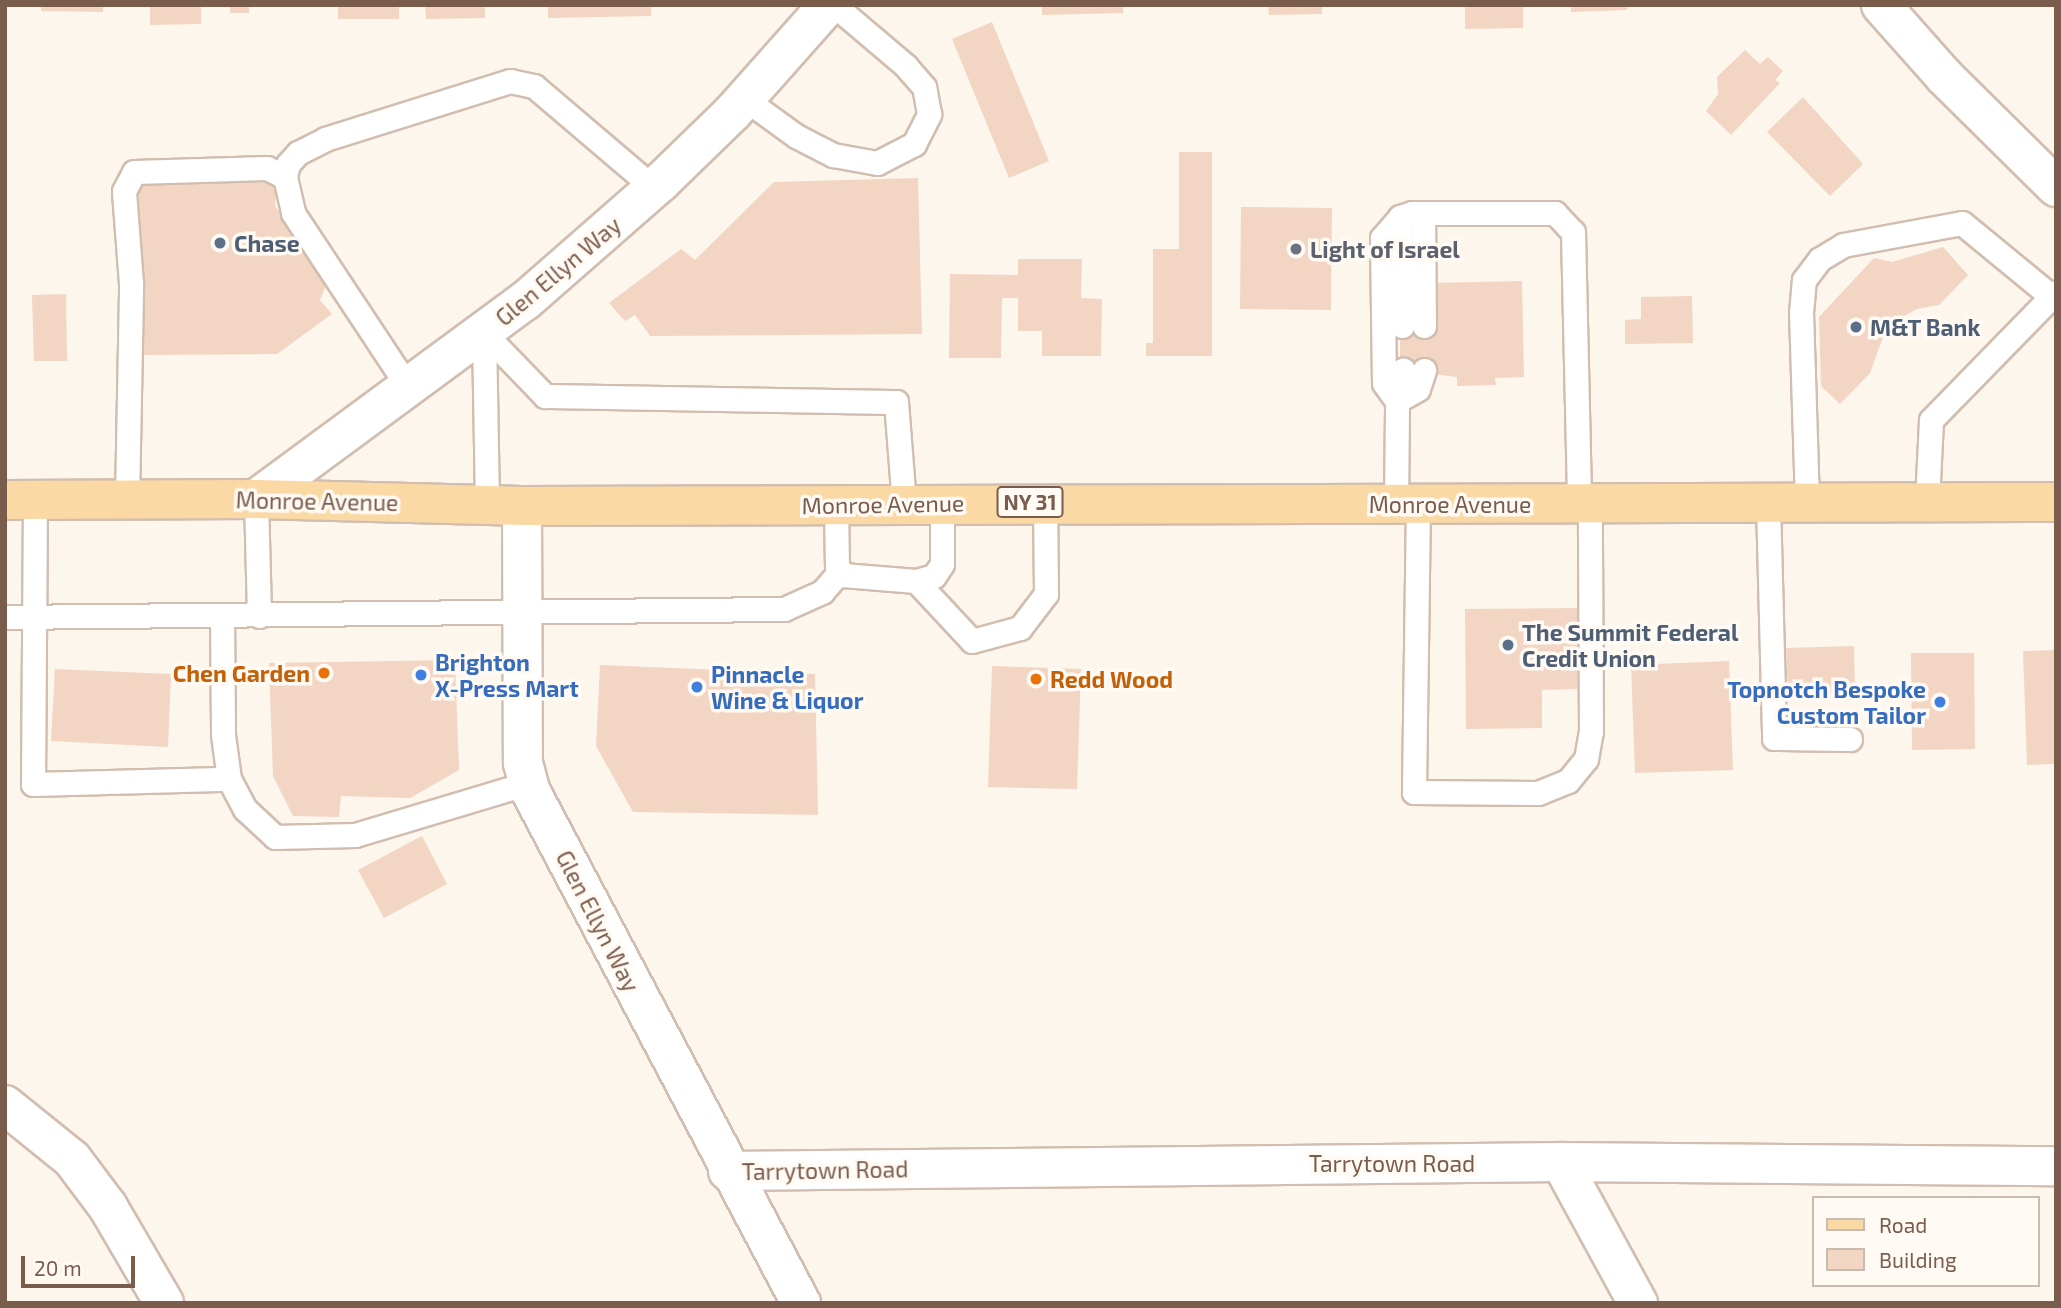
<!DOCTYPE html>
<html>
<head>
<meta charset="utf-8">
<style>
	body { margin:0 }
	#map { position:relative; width:2061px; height:1308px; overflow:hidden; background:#fdf6ec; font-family:"Exo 2",sans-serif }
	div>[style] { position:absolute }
	.building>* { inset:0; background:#f3d5c3 }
	.roads { filter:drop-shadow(2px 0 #d1beb0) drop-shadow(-2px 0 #d1beb0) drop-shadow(0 2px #d1beb0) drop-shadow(0 -2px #d1beb0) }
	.service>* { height:23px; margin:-11.5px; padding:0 11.5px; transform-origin:11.5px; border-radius:11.5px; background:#fff }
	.minor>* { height:38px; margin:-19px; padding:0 19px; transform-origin:19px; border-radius:19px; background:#fff }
	.primary>* { height:38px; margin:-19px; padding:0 19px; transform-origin:19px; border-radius:19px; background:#fbd9a5 }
	.dots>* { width:19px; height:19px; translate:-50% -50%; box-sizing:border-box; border:4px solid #fffaf3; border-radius:50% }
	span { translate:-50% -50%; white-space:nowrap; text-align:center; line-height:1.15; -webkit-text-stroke:7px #fffaf3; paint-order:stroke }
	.shield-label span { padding:2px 5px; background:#fffaf3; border:2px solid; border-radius:5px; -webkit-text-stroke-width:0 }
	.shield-label { font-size:21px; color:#7a5c4d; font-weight:700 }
	.service-label { font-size:23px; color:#4e5e75; font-weight:700 }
	.left { translate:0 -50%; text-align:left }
	.worship-label { font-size:23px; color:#5b616d; font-weight:700 }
	.street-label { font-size:23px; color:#7a5c4d }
	.shop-label { font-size:23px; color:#366cbe; font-weight:700 }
	.right { translate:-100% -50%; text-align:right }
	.food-label { font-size:23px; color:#c56008; font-weight:700 }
	.frame { position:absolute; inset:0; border:7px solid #7a5c4d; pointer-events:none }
	.legend { position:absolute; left:1812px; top:1196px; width:228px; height:91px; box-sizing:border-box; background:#fffaf3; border:2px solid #cabbb1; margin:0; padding:9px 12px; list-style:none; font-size:21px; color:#7a5c4d }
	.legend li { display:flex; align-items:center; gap:14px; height:35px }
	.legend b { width:35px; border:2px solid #cabbb1 }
	.scale { position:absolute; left:21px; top:1256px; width:114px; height:32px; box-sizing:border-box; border:4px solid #7a5c4d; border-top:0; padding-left:9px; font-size:21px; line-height:24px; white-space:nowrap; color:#7a5c4d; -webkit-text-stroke:5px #fffaf3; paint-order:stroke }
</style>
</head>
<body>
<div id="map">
	<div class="building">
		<i style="clip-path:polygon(41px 5px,103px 5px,103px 12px,41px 11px)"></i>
		<i style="clip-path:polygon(150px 5px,201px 5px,201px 24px,150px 25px)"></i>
		<i style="clip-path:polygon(230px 5px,249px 5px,249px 13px,230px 13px)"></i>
		<i style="clip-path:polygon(338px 5px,399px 5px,399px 19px,338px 19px)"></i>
		<i style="clip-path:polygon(425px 5px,485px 5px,485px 18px,426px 19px)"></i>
		<i style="clip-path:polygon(548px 5px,651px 5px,651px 16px,548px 18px)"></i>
		<i style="clip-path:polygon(1042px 5px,1123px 5px,1123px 13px,1042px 15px)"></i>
		<i style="clip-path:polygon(1268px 5px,1322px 5px,1322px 14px,1269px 15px)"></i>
		<i style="clip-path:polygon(1465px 5px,1523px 5px,1523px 28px,1465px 29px)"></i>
		<i style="clip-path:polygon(1571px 5px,1627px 5px,1627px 10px,1571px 12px)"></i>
		<i style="clip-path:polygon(992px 22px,1049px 161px,1009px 178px,952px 39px)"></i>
		<i style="clip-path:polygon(1745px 50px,1760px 64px,1768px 57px,1783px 71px,1775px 80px,1780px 83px,1731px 135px,1706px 111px,1718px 94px,1717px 77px)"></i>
		<i style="clip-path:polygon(1803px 97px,1863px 164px,1830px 196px,1767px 132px)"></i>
		<i style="clip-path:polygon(1179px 152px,1212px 152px,1212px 356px,1146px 356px,1146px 343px,1153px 343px,1153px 249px,1179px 249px)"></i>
		<i style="clip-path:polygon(918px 178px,922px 334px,650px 336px,635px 315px,625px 321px,609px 303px,681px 249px,695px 260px,774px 182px)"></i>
		<i style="clip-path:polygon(139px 183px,277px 183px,275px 206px,328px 280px,320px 300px,332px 314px,277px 354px,139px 355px)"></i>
		<i style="clip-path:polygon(1241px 207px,1332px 208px,1331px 310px,1240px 309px)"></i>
		<i style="clip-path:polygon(1943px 247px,1968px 275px,1939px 305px,1917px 309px,1902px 317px,1883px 337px,1870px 373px,1840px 404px,1821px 386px,1819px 317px,1874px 258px,1892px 262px)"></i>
		<i style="clip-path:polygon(1018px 259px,1082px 259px,1081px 298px,1102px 299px,1101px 356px,1042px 356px,1042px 331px,1018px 331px,1018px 298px,1002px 298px,1001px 358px,949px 358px,950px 274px,1018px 275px)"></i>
		<i style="clip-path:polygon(1522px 281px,1524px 377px,1495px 378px,1496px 385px,1457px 386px,1457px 377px,1400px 370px,1400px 326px,1431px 283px)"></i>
		<i style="clip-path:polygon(66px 294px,67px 361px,34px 361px,32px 295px)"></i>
		<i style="clip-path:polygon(1692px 296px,1693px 343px,1625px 344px,1625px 320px,1641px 319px,1641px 297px)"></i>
		<i style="clip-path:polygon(1577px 608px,1577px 689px,1542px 690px,1542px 728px,1466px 729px,1465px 609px)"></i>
		<i style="clip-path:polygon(1854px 646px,1855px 693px,1788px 695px,1786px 648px)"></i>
		<i style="clip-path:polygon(2056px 650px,2056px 764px,2027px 765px,2023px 651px)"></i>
		<i style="clip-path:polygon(1911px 653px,1974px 653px,1975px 749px,1912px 750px)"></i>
		<i style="clip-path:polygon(455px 660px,459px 770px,410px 798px,341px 796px,339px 817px,293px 816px,273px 776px,269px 663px)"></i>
		<i style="clip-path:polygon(1729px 661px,1733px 770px,1635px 773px,1631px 665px)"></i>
		<i style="clip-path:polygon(600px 665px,815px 674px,818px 815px,633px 812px,596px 746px)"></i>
		<i style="clip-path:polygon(992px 666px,1081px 669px,1077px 789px,988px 787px)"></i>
		<i style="clip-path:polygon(55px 669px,171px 674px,168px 747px,51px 741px)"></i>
		<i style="clip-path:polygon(422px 836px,447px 884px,384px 918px,358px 870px)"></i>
	</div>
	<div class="roads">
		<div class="service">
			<i style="left:745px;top:99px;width:63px;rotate:36deg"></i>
			<i style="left:796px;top:136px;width:42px;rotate:27.2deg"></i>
			<i style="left:833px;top:155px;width:45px;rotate:10.3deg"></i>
			<i style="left:877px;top:163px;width:42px;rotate:-27.2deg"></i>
			<i style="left:914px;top:144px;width:34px;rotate:-63deg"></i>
			<i style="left:929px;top:114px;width:27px;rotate:-100deg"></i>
			<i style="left:924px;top:87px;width:28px;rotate:-131deg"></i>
			<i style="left:906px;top:66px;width:94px;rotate:-139.7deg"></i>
			<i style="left:285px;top:177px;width:13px;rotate:-77deg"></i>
			<i style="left:288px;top:164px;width:15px;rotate:-48deg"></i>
			<i style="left:298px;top:153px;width:30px;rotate:-27deg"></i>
			<i style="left:325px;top:139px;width:194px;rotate:-17.4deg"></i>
			<i style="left:510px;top:81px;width:25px;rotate:12deg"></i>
			<i style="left:534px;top:86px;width:157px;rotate:40.4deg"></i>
			<i style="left:1423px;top:213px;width:113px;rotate:89.5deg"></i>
			<i style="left:1400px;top:217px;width:109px;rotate:88.9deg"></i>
			<i style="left:484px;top:333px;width:88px;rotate:45.9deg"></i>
			<i style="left:545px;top:396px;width:351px;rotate:1deg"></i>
			<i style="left:896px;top:402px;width:101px;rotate:85.5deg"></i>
			<i style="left:484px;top:333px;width:172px;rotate:89deg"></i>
			<i style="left:1397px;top:401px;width:24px;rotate:-30deg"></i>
			<i style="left:1418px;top:389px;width:20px;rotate:-72deg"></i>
			<i style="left:1397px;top:401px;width:32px;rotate:-79deg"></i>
			<i style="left:256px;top:499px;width:117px;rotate:88.5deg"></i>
			<i style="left:35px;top:500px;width:284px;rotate:90.4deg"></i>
			<i style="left:33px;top:784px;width:196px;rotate:-1.5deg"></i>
			<i style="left:127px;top:500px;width:217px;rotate:-88.9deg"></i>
			<i style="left:131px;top:283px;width:92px;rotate:-94.4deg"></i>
			<i style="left:124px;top:191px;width:21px;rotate:-62deg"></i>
			<i style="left:134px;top:172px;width:133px;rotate:-1.7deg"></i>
			<i style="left:267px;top:168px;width:20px;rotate:27deg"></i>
			<i style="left:285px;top:177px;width:37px;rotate:77deg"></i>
			<i style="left:293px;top:213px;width:212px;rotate:56.5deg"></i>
			<i style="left:1927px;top:502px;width:82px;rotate:-87.2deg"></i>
			<i style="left:1931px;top:420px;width:179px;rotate:-45.7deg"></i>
			<i style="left:1768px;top:503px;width:235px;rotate:88.5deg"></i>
			<i style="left:1774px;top:738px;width:76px;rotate:0.8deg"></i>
			<i style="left:1807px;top:503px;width:190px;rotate:-91.8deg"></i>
			<i style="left:1801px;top:313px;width:33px;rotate:-85deg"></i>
			<i style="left:1804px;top:280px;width:26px;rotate:-53deg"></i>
			<i style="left:1820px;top:259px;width:27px;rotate:-31deg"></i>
			<i style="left:1843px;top:245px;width:121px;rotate:-10.5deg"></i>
			<i style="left:1962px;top:223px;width:115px;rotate:39.4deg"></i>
			<i style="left:1396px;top:504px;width:103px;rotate:-89.4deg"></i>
			<i style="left:1397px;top:401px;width:22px;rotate:-126deg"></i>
			<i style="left:1384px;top:383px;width:145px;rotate:-90.8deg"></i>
			<i style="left:1382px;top:238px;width:28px;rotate:-49deg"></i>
			<i style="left:1400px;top:217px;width:13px;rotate:-18deg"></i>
			<i style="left:1412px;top:213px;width:143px"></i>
			<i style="left:1555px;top:213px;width:26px;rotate:47deg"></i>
			<i style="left:1573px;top:232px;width:271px;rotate:88.7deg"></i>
			<i style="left:1418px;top:504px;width:288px;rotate:90.8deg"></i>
			<i style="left:1414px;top:792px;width:124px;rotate:0.5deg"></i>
			<i style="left:1538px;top:793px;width:32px;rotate:-22deg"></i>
			<i style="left:1568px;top:781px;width:28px;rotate:-51deg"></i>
			<i style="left:1586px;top:759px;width:28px;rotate:-80deg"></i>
			<i style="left:1591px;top:731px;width:228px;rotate:-90.3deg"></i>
			<i style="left:836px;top:505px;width:61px;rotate:89.1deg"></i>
			<i style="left:837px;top:566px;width:11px;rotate:56deg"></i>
			<i style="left:843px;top:575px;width:73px;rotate:4.7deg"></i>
			<i style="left:916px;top:581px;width:19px;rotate:-16deg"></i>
			<i style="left:934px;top:576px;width:14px;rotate:-56deg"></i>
			<i style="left:942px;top:564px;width:62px;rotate:-90deg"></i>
			<i style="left:916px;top:581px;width:82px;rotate:47deg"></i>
			<i style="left:972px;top:641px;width:50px;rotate:-15.2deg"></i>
			<i style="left:1020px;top:628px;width:43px;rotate:-52.6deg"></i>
			<i style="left:1046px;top:594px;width:92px;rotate:-90.6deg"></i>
			<i style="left:222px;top:616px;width:119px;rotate:89.5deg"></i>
			<i style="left:223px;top:735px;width:44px;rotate:82.2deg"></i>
			<i style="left:229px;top:779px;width:34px;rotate:62deg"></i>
			<i style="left:245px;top:809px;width:41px;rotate:43deg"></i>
			<i style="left:275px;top:837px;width:80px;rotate:-1.4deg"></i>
			<i style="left:355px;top:835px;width:181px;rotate:-16.7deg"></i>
			<i style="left:5px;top:617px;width:779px;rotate:-0.59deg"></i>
			<i style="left:784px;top:609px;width:42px;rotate:-24.1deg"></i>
			<i style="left:822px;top:592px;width:28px;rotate:-49deg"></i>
		</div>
		<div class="minor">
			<i style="left:1881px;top:5px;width:95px;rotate:48.4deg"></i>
			<i style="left:1944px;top:76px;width:158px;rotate:44.7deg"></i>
			<i style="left:256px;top:499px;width:334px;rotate:-36.4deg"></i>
			<i style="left:525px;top:301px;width:181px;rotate:-41.2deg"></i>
			<i style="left:661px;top:182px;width:100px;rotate:-44.2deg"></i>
			<i style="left:733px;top:112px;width:143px;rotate:-48.4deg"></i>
			<i style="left:522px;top:506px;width:257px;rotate:89.8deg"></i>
			<i style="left:523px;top:763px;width:30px;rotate:75deg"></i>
			<i style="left:531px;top:792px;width:578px;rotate:62.15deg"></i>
			<i style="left:5px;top:1105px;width:86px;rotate:38.9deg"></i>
			<i style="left:72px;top:1159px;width:60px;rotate:53.1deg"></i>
			<i style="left:108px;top:1207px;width:111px;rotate:59.7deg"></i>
			<i style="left:1561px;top:1162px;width:161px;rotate:61.4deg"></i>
			<i style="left:728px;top:1171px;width:833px;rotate:-0.62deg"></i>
			<i style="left:1561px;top:1162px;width:495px;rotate:0.5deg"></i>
		</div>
		<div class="primary">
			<i style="left:5px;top:500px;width:251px;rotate:-0.2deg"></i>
			<i style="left:256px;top:499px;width:266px;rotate:1.5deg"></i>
			<i style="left:522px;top:506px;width:1534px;rotate:-0.15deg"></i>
		</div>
	</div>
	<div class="dots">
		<i style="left:220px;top:243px;background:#5c6f8a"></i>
		<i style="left:1296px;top:249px;background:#6b7280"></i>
		<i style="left:1856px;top:327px;background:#5c6f8a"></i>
		<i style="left:1508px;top:645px;background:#5c6f8a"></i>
		<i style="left:324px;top:673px;background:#e8710a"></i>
		<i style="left:421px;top:675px;background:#3f7fe0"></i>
		<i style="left:1036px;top:679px;background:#e8710a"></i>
		<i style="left:697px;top:687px;background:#3f7fe0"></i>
		<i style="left:1940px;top:702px;background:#3f7fe0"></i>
	</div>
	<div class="shield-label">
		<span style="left:1030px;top:502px">NY 31</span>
	</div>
	<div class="service-label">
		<span class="left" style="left:234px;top:243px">Chase</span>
		<span class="left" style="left:1870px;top:327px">M&amp;T Bank</span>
		<span class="left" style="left:1522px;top:645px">The Summit Federal<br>Credit Union</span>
	</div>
	<div class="worship-label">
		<span class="left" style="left:1310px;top:249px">Light of Israel</span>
	</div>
	<div class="street-label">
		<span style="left:558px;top:271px;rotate:-40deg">Glen Ellyn Way</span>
		<span style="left:317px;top:501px;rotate:1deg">Monroe Avenue</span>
		<span style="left:883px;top:504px;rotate:-1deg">Monroe Avenue</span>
		<span style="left:1450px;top:504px">Monroe Avenue</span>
		<span style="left:598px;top:921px;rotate:63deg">Glen Ellyn Way</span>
		<span style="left:1392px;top:1163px">Tarrytown Road</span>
		<span style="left:825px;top:1170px;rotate:-1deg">Tarrytown Road</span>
	</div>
	<div class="shop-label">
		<span class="left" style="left:435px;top:675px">Brighton<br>X-Press Mart</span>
		<span class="left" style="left:711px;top:687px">Pinnacle<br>Wine &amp; Liquor</span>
		<span class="right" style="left:1926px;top:702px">Topnotch Bespoke<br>Custom Tailor</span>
	</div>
	<div class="food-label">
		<span class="right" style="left:310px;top:673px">Chen Garden</span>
		<span class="left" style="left:1050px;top:679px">Redd Wood</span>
	</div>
	<div class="frame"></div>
	<ul class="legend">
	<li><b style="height:9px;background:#fbd9a5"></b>Road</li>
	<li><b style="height:19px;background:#f3d5c3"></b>Building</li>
	</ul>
	<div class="scale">20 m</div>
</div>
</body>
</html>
